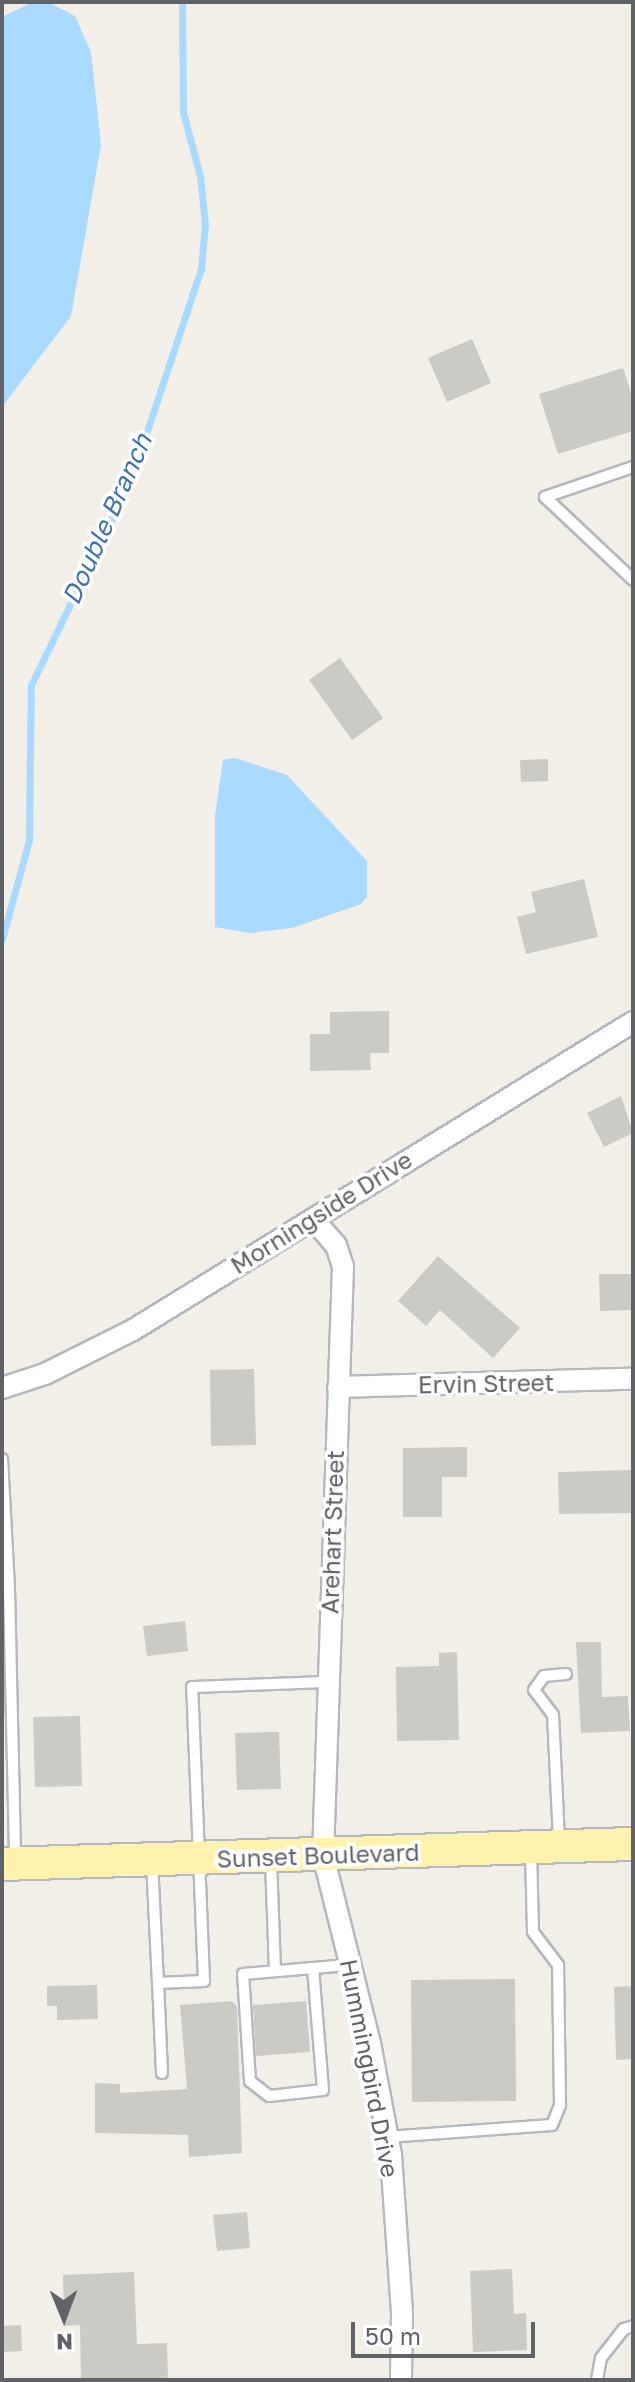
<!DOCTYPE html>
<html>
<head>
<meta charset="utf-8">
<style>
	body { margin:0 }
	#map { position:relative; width:635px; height:2382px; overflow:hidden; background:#f1efe8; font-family:"Golos Text",sans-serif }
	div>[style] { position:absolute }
	.water>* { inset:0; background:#aadaff }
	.stream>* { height:7px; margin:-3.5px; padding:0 3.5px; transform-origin:3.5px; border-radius:3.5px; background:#aadaff }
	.building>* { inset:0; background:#cccac5 }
	.roads { filter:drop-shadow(2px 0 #b5b8bc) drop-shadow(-2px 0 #b5b8bc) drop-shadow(0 2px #b5b8bc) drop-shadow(0 -2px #b5b8bc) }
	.service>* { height:10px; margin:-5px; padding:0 5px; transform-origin:5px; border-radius:5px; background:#fff }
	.minor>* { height:20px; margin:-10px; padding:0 10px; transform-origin:10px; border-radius:10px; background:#fff }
	.primary>* { height:32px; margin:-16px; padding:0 16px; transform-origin:16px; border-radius:16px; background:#fff2af }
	span { translate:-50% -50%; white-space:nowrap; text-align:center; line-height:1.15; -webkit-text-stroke:7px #fff; paint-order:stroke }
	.street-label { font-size:24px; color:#5f6368 }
	.water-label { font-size:26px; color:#4174aa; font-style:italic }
	.frame { position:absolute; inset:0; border:4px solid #5f6368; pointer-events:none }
	.north { position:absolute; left:24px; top:2278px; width:80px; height:80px; -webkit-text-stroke:6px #fff; paint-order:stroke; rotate:179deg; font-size:22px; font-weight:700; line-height:32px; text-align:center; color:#5f6368 }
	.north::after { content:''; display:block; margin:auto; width:28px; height:36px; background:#5f6368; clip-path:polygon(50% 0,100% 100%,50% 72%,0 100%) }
	.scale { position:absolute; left:351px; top:2322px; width:184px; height:36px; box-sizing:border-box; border:4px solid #5f6368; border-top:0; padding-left:10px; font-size:24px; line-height:28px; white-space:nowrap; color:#5f6368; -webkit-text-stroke:6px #fff; paint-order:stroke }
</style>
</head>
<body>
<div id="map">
	<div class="water">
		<i style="clip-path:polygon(33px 2px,48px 2px,75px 16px,91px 52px,101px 145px,71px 316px,2px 407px,2px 17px)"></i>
		<i style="clip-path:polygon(235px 758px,287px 775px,367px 861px,367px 897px,361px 904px,292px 928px,249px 933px,215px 927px,215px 816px,223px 760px)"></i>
	</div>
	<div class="stream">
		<i style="left:2px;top:939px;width:103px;rotate:-74.7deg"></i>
		<i style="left:29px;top:840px;width:155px;rotate:-89.3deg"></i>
		<i style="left:31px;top:685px;width:229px;rotate:-64.1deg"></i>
		<i style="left:131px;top:479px;width:221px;rotate:-71.6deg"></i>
		<i style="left:201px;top:269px;width:45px;rotate:-84.9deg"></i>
		<i style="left:205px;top:224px;width:48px;rotate:-95.9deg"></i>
		<i style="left:200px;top:176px;width:66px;rotate:-104.9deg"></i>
		<i style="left:183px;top:112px;width:110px;rotate:-90.5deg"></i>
	</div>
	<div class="building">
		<i style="clip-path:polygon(472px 339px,491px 383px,447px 402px,428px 358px)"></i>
		<i style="clip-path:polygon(623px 368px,633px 399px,633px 431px,558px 454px,539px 394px)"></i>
		<i style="clip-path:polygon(340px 658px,383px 718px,352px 740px,309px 680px)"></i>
		<i style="clip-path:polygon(548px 759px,548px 781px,521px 782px,520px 760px)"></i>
		<i style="clip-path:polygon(584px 879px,598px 937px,526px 954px,517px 917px,536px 912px,531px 892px)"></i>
		<i style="clip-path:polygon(389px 1011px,389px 1053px,370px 1053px,371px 1070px,310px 1071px,310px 1034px,330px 1034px,330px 1012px)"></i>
		<i style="clip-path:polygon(621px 1096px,633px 1133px,604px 1147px,587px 1113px)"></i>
		<i style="clip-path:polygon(438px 1256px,520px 1328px,493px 1358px,440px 1310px,426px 1326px,398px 1301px)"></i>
		<i style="clip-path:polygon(599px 1274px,633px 1274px,633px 1310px,600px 1311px)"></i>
		<i style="clip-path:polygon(254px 1369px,256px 1445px,211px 1446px,210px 1370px)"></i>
		<i style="clip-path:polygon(467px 1447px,467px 1477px,442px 1477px,442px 1517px,403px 1517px,403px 1448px)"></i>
		<i style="clip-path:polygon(633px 1470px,633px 1513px,559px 1514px,558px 1472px)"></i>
		<i style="clip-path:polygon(185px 1621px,188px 1651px,147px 1656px,143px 1626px)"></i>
		<i style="clip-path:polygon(576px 1642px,601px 1642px,602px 1697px,628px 1696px,630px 1731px,581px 1733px)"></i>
		<i style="clip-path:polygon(457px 1652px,459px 1740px,397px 1741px,396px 1667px,439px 1666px,439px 1653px)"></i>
		<i style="clip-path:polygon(80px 1716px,82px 1786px,35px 1787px,33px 1717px)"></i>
		<i style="clip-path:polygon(279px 1732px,281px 1789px,237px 1790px,235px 1733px)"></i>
		<i style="clip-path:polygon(515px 1979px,516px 2101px,412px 2102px,411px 1980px)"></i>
		<i style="clip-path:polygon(97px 1985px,98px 2019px,57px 2020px,57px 2006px,47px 2006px,47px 1986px)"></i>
		<i style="clip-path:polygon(633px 1986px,633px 2059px,616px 2060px,614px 1987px)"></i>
		<i style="clip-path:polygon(231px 2001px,237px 2006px,242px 2153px,189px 2157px,188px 2135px,95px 2133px,95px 2083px,120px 2084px,120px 2093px,187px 2089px,180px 2005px)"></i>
		<i style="clip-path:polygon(306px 2001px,310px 2052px,256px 2056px,253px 2005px)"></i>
		<i style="clip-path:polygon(247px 2212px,250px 2248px,217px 2251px,213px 2215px)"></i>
		<i style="clip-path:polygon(512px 2269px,514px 2314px,526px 2313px,527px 2350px,473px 2352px,470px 2271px)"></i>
		<i style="clip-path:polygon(134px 2272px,137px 2344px,167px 2343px,168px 2380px,81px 2380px,80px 2325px,64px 2326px,63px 2275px)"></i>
		<i style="clip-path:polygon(21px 2325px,22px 2351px,2px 2352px,2px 2326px)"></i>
	</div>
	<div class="roads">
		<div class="service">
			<i style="left:633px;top:467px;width:93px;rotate:161.2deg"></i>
			<i style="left:545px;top:497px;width:121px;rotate:43.3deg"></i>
			<i style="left:2px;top:1459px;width:129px;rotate:86.9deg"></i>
			<i style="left:2px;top:1588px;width:7px"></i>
			<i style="left:9px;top:1588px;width:270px;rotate:88.7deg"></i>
			<i style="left:559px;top:1841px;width:126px;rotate:-92.7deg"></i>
			<i style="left:553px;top:1715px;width:31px;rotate:-127deg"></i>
			<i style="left:534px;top:1690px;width:17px;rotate:-54deg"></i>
			<i style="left:544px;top:1676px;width:22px;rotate:-5deg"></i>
			<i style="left:152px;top:1861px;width:122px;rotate:87.2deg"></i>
			<i style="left:271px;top:1861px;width:110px;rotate:87.9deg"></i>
			<i style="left:313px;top:1968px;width:122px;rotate:85.3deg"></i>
			<i style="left:323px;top:2090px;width:54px;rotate:173.7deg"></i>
			<i style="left:269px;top:2096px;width:24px;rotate:-142deg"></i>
			<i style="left:250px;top:2081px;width:107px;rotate:-93.7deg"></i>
			<i style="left:243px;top:1974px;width:70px;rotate:-4.9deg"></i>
			<i style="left:313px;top:1968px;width:38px;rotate:-5deg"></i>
			<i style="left:162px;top:2073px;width:90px;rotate:-92.5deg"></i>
			<i style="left:158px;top:1983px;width:46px;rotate:-2.5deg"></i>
			<i style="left:204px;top:1981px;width:294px;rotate:-92.3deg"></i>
			<i style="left:192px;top:1687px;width:135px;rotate:-2.1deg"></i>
			<i style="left:387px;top:2137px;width:165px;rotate:-4.2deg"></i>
			<i style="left:552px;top:2125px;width:22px;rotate:-68deg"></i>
			<i style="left:560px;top:2105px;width:140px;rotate:-90.8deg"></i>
			<i style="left:558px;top:1965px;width:41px;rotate:-127.1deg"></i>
			<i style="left:533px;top:1932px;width:82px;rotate:-91.4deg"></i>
			<i style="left:597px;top:2380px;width:22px;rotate:-80deg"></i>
			<i style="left:601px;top:2358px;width:37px;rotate:-52deg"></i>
			<i style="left:624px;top:2329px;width:9px;rotate:-18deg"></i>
		</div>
		<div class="minor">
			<i style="left:313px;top:1219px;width:35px;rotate:49deg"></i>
			<i style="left:336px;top:1245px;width:22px;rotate:72deg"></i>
			<i style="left:343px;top:1266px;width:589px;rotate:91.94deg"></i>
			<i style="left:323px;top:1855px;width:194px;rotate:76deg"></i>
			<i style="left:370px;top:2043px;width:114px;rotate:79.4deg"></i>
			<i style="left:391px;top:2155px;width:159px;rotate:86deg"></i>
			<i style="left:402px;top:2314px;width:66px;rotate:90.9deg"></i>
			<i style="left:338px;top:1387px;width:295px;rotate:-1.6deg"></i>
			<i style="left:2px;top:1388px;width:45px;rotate:-18deg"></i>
			<i style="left:45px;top:1374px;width:98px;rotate:-26.6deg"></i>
			<i style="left:133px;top:1330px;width:587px;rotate:-31.63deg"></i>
		</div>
		<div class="primary">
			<i style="left:2px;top:1864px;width:631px;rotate:-1.82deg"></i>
		</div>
	</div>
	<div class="street-label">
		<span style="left:321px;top:1212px;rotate:-32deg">Morningside Drive</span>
		<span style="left:486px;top:1383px;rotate:-1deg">Ervin Street</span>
		<span style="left:332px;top:1532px;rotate:-88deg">Arehart Street</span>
		<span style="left:318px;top:1855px;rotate:-2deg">Sunset Boulevard</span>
		<span style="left:370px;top:2068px;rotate:79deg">Hummingbird Drive</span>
	</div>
	<div class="water-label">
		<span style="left:107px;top:519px;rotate:-66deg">Double Branch</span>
	</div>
	<div class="frame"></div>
	<div class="north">N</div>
	<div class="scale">50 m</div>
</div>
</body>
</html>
